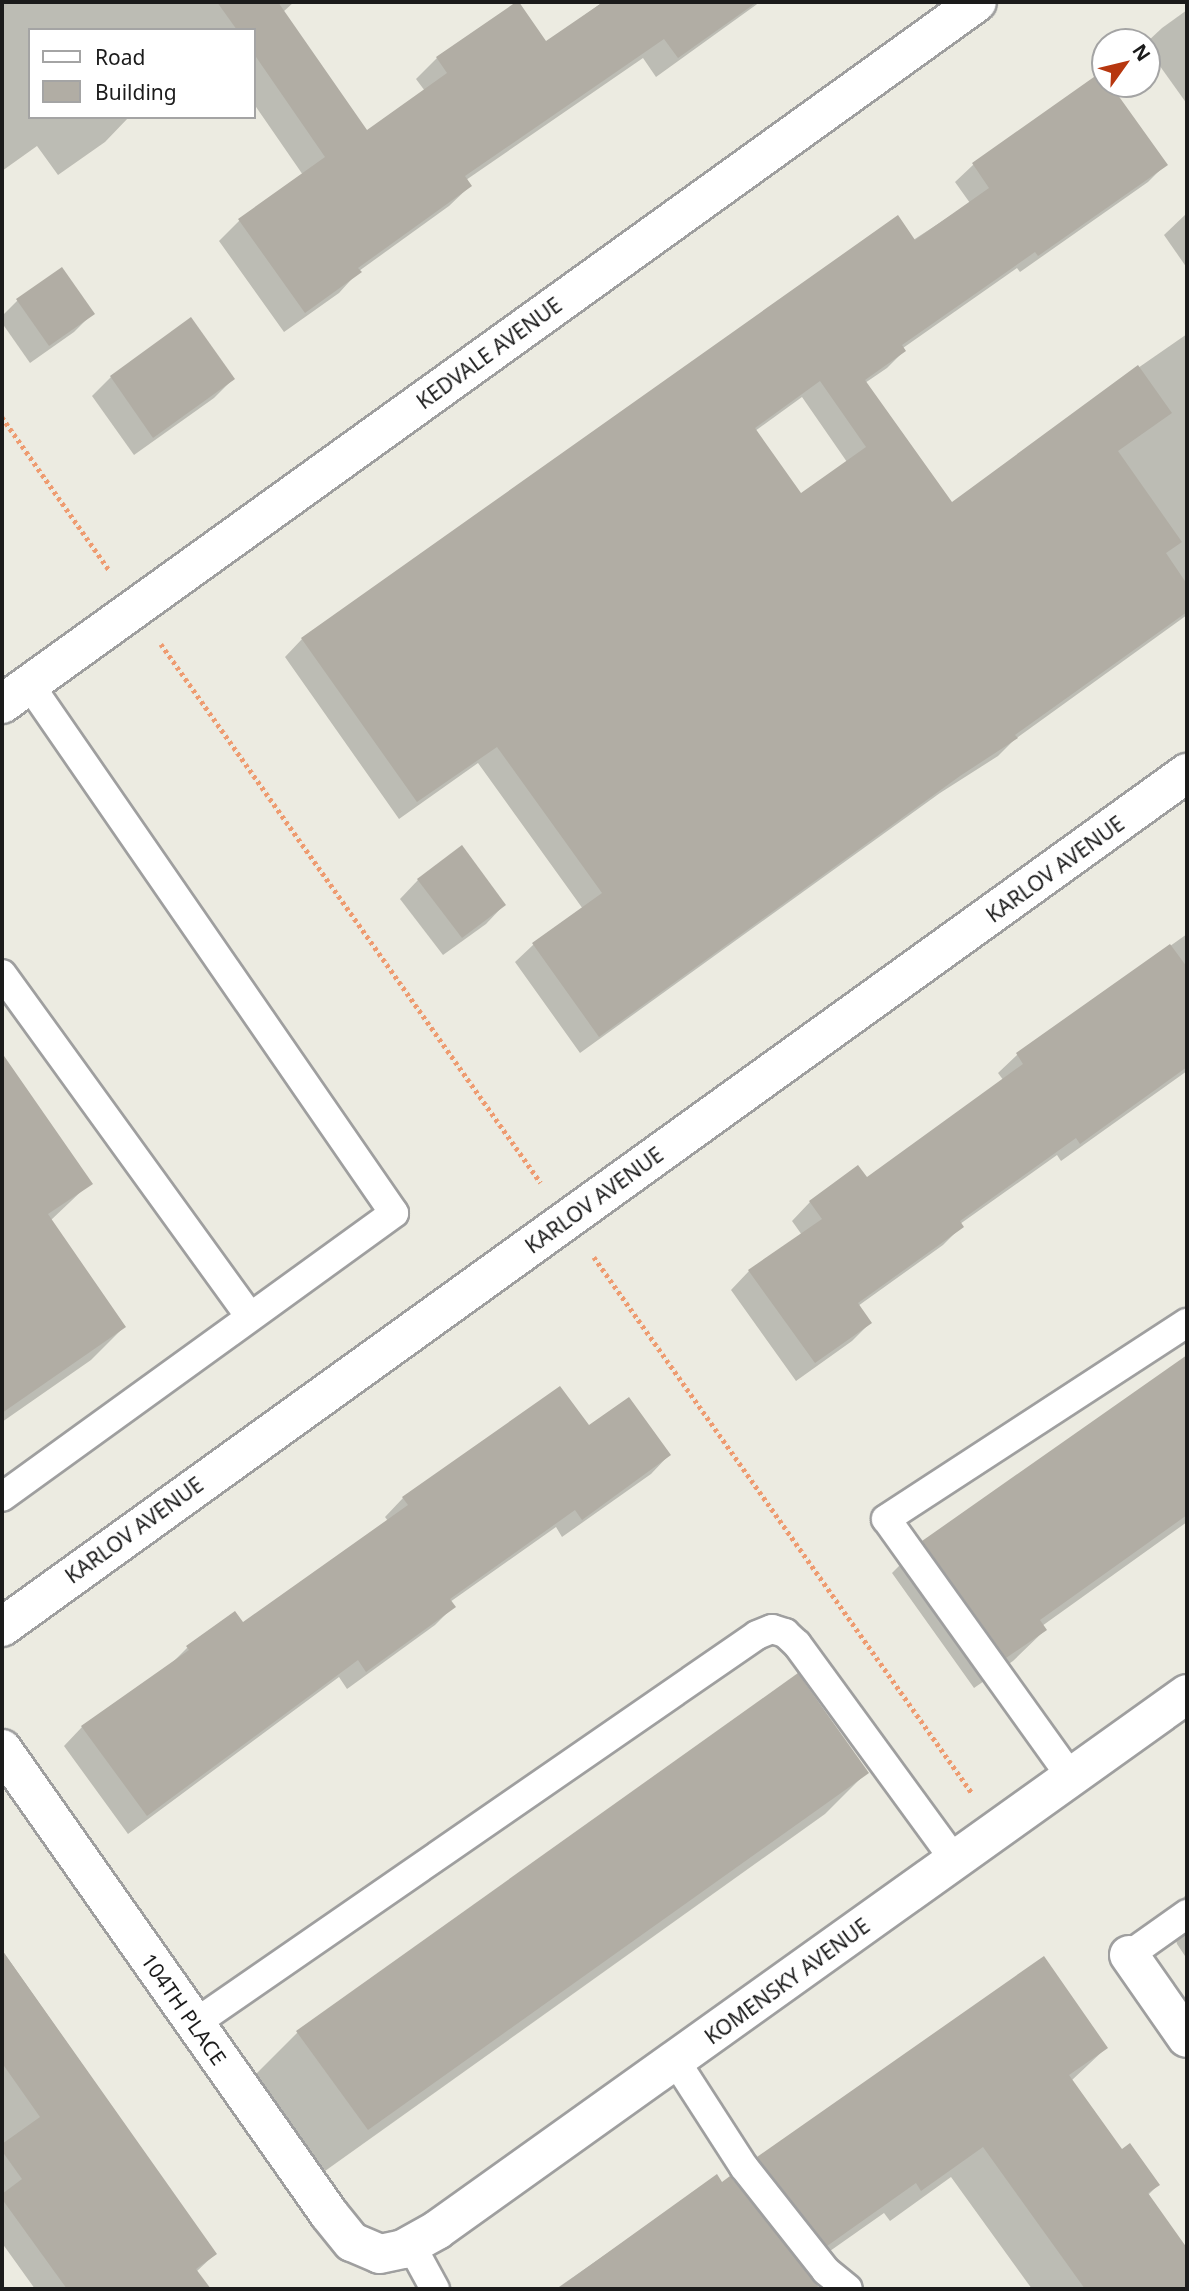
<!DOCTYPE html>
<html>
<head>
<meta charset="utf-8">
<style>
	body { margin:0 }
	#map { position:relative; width:1189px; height:2291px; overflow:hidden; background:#ecebe1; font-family:"Noto Sans",sans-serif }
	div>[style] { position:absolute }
	.shadow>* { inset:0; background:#0003 }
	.building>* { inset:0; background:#b1ada4 }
	.path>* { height:4.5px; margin-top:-2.25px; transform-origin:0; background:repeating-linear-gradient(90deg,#ee9b70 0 3.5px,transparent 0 7px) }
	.roads { filter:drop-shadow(2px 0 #9f9f9f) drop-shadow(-2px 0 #9f9f9f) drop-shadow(0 2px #9f9f9f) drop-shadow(0 -2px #9f9f9f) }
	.service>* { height:28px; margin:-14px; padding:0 14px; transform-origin:14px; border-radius:14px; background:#fff }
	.minor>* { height:38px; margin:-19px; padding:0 19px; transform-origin:19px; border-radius:19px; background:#fff }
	span { translate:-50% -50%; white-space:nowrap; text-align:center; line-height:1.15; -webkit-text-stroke:5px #fff; paint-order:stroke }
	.street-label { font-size:21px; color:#1b1b1b }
	.frame { position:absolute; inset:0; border:4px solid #1b1b1b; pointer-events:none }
	.legend { position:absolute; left:28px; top:28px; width:228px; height:91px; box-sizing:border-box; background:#fff; border:2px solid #a4a4a4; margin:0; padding:9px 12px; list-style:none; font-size:21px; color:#1b1b1b }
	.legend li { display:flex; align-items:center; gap:14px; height:35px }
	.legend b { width:35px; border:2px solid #a4a4a4 }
	.north { position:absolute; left:1091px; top:28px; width:70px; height:70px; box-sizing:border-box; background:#fff; border:2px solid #a4a4a4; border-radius:50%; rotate:56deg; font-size:19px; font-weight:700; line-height:28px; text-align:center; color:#1b1b1b }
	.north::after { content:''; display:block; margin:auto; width:24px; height:32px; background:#b7370f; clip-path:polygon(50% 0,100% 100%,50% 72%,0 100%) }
</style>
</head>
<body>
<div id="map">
	<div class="shadow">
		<i style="clip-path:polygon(2px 2px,294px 2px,283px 12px,367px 133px,425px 91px,416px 79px,437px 58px,546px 43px,603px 2px,760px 2px,656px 77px,643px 58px,466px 180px,470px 186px,449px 206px,359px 271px,339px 293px,284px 332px,219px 241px,239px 221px,303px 175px,254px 104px,254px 30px,30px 30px,30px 117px,129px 117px,105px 142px,58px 175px,37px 146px,2px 171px)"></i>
		<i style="clip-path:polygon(1187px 10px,1187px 104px,1147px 48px,1147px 42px,1162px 28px)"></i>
		<i style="clip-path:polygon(evenodd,1100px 74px,1165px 165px,1148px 182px,1020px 272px,1017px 268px,903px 348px,904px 351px,887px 368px,865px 383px,951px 504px,1099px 395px,1187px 334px,1187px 615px,1014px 740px,998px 756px,940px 793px,580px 1053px,515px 962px,533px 945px,583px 909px,478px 763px,399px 819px,285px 657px,302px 639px,970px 203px,955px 182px,973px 165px,1100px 74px,802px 397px,847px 462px,801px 495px,755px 431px,802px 397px)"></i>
		<i style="clip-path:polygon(1187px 213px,1187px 268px,1164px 235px)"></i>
		<i style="clip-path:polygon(61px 269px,93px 313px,74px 332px,30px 363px,2px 323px,2px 316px,17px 301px)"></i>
		<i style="clip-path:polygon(191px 320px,233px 379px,214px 398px,134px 455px,92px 396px,111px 377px)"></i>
		<i style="clip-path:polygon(418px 880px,504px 905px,486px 924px,443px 955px,400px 899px)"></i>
		<i style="clip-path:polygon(1187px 934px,1187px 1071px,1061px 1161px,1057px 1155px,960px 1224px,961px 1227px,943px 1245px,858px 1306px,870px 1323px,852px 1341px,796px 1381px,731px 1290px,749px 1271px,802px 1235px,792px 1221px,810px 1202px,866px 1179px,1004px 1081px,998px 1073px,1017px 1055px)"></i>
		<i style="clip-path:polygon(2px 1056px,90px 1183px,50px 1221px,124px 1327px,91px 1360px,2px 1422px)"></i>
		<i style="clip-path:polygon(1187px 1357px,1187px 1522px,1042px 1626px,1045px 1630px,1013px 1661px,974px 1688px,892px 1573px,923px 1542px)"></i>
		<i style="clip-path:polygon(588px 1428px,669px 1455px,651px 1474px,562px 1537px,556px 1527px,450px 1602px,453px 1607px,435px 1625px,347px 1689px,339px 1677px,128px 1834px,64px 1746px,82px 1727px,168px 1667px,187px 1648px,242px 1624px,388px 1521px,385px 1517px,403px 1498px)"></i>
		<i style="clip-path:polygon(866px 1773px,825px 1814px,325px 2171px,256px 2074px,298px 2032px)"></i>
		<i style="clip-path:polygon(1187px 1894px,1187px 1959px,1177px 1944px,1174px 1931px,1160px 1920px)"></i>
		<i style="clip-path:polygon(2px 1950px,215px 2254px,196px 2272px,209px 2289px,35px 2289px,2px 2243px)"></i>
		<i style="clip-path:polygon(1106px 2048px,1071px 2081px,1121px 2152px,1158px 2185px,1148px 2195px,1187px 2251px,1187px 2289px,1032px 2289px,951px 2177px,890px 2221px,884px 2213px,803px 2270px,818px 2289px,556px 2289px,717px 2177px,722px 2184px,734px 2183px,759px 2158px)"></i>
	</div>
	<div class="building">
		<i style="clip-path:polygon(217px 2px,278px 2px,367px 130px,447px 73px,436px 57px,516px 2px,519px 2px,546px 41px,603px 2px,757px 2px,678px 58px,664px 39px,465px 176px,472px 186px,358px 268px,362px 272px,305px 313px,238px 219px,325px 157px,254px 54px,254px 30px,237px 30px)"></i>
		<i style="clip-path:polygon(evenodd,1101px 72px,1105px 84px,1110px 84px,1168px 165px,1038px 256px,1035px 252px,902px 345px,906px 351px,865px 380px,952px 502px,1138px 365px,1172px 413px,1118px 451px,1182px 542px,1166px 553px,1187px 584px,1187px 612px,1015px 735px,1018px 738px,960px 776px,599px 1037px,532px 943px,602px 893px,497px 747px,417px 802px,301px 638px,898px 215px,915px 240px,989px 188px,972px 163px,1101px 72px,820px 381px,866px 447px,801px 493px,755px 428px,820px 381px)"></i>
		<i style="clip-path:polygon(62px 267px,95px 314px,49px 346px,16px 299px)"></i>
		<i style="clip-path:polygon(191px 317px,235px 379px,153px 438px,110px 376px)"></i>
		<i style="clip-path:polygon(462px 845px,506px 905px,462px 938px,417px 879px)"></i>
		<i style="clip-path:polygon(1170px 944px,1187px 967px,1187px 1067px,1080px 1144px,1076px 1138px,960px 1221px,964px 1227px,858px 1303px,872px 1323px,815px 1363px,748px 1270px,822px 1219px,809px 1201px,858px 1165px,867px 1177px,1023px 1064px,1016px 1053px)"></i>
		<i style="clip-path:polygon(2px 1053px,93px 1184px,48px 1214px,126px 1327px,2px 1413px)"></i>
		<i style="clip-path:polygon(1187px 1355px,1187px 1515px,1040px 1620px,1047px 1630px,1006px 1658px,922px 1541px)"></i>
		<i style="clip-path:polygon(560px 1386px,589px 1425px,629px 1397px,671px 1455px,582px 1520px,575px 1510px,450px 1599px,456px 1607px,366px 1672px,358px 1660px,147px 1816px,81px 1726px,189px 1650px,186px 1646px,235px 1611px,243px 1622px,408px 1505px,402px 1497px)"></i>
		<i style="clip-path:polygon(798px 1673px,869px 1773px,368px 2130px,296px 2031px)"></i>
		<i style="clip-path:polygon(2px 1950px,217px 2254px,196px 2269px,211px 2289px,67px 2289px,2px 2199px,2px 2194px,22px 2179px,2px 2151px,2px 2144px,40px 2117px,2px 2063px)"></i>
		<i style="clip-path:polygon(1044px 1956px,1108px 2048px,1069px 2075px,1122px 2149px,1130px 2143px,1160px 2185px,1148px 2193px,1187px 2248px,1187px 2289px,1085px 2289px,983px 2147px,921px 2191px,916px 2183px,827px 2246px,757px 2157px)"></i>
		<i style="clip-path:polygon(717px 2174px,722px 2182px,730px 2176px,820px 2289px,557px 2289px)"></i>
	</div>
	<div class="path">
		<i style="left:2px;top:417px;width:188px;rotate:55deg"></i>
		<i style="left:161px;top:644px;width:659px;rotate:54.82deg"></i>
		<i style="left:594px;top:1257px;width:656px;rotate:54.81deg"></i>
	</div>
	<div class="roads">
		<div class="service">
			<i style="left:2px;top:974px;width:423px;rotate:54.1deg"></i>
			<i style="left:2px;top:1497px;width:484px;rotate:-35.9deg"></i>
			<i style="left:394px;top:1213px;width:643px;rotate:-124.6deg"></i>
			<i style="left:1071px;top:1777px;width:317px;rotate:-125.6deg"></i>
			<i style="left:886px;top:1519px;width:359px;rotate:-33.1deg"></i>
			<i style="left:1129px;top:1955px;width:71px;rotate:-35.3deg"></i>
			<i style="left:194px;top:2024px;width:684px;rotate:-34.64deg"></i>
			<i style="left:757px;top:1635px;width:16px;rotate:-22deg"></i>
			<i style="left:772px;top:1629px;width:14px;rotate:17deg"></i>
			<i style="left:785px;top:1633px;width:16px;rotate:43deg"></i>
			<i style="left:797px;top:1644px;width:268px;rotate:53.9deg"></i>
			<i style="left:675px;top:2060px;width:127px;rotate:57.2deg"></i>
			<i style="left:744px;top:2167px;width:132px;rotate:51.7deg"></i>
			<i style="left:826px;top:2271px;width:28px;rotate:39deg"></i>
			<i style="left:411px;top:2245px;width:50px;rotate:61.4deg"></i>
		</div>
		<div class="minor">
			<i style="left:2px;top:704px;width:1201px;rotate:-35.75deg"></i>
			<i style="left:2px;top:1627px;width:1461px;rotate:-35.78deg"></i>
			<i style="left:2px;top:1749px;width:568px;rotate:54.88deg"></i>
			<i style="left:329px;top:2214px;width:36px;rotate:51deg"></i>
			<i style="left:352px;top:2242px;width:30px;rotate:23deg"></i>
			<i style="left:380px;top:2254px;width:24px;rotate:-12deg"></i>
			<i style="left:403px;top:2249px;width:39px;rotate:-29deg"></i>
			<i style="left:437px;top:2230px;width:922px;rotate:-35.55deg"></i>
			<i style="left:1129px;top:1955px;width:101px;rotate:55.1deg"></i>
		</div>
	</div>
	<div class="street-label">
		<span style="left:489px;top:353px;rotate:-36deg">KEDVALE AVENUE</span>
		<span style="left:1055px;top:869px;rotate:-36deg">KARLOV AVENUE</span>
		<span style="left:594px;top:1200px;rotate:-36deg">KARLOV AVENUE</span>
		<span style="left:134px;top:1530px;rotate:-36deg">KARLOV AVENUE</span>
		<span style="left:787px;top:1981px;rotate:-36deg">KOMENSKY AVENUE</span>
		<span style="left:184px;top:2009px;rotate:55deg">104TH PLACE</span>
	</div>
	<div class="frame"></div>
	<ul class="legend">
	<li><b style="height:9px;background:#fff"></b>Road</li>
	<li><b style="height:19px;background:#b1ada4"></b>Building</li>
	</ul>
	<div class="north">N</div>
</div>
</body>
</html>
